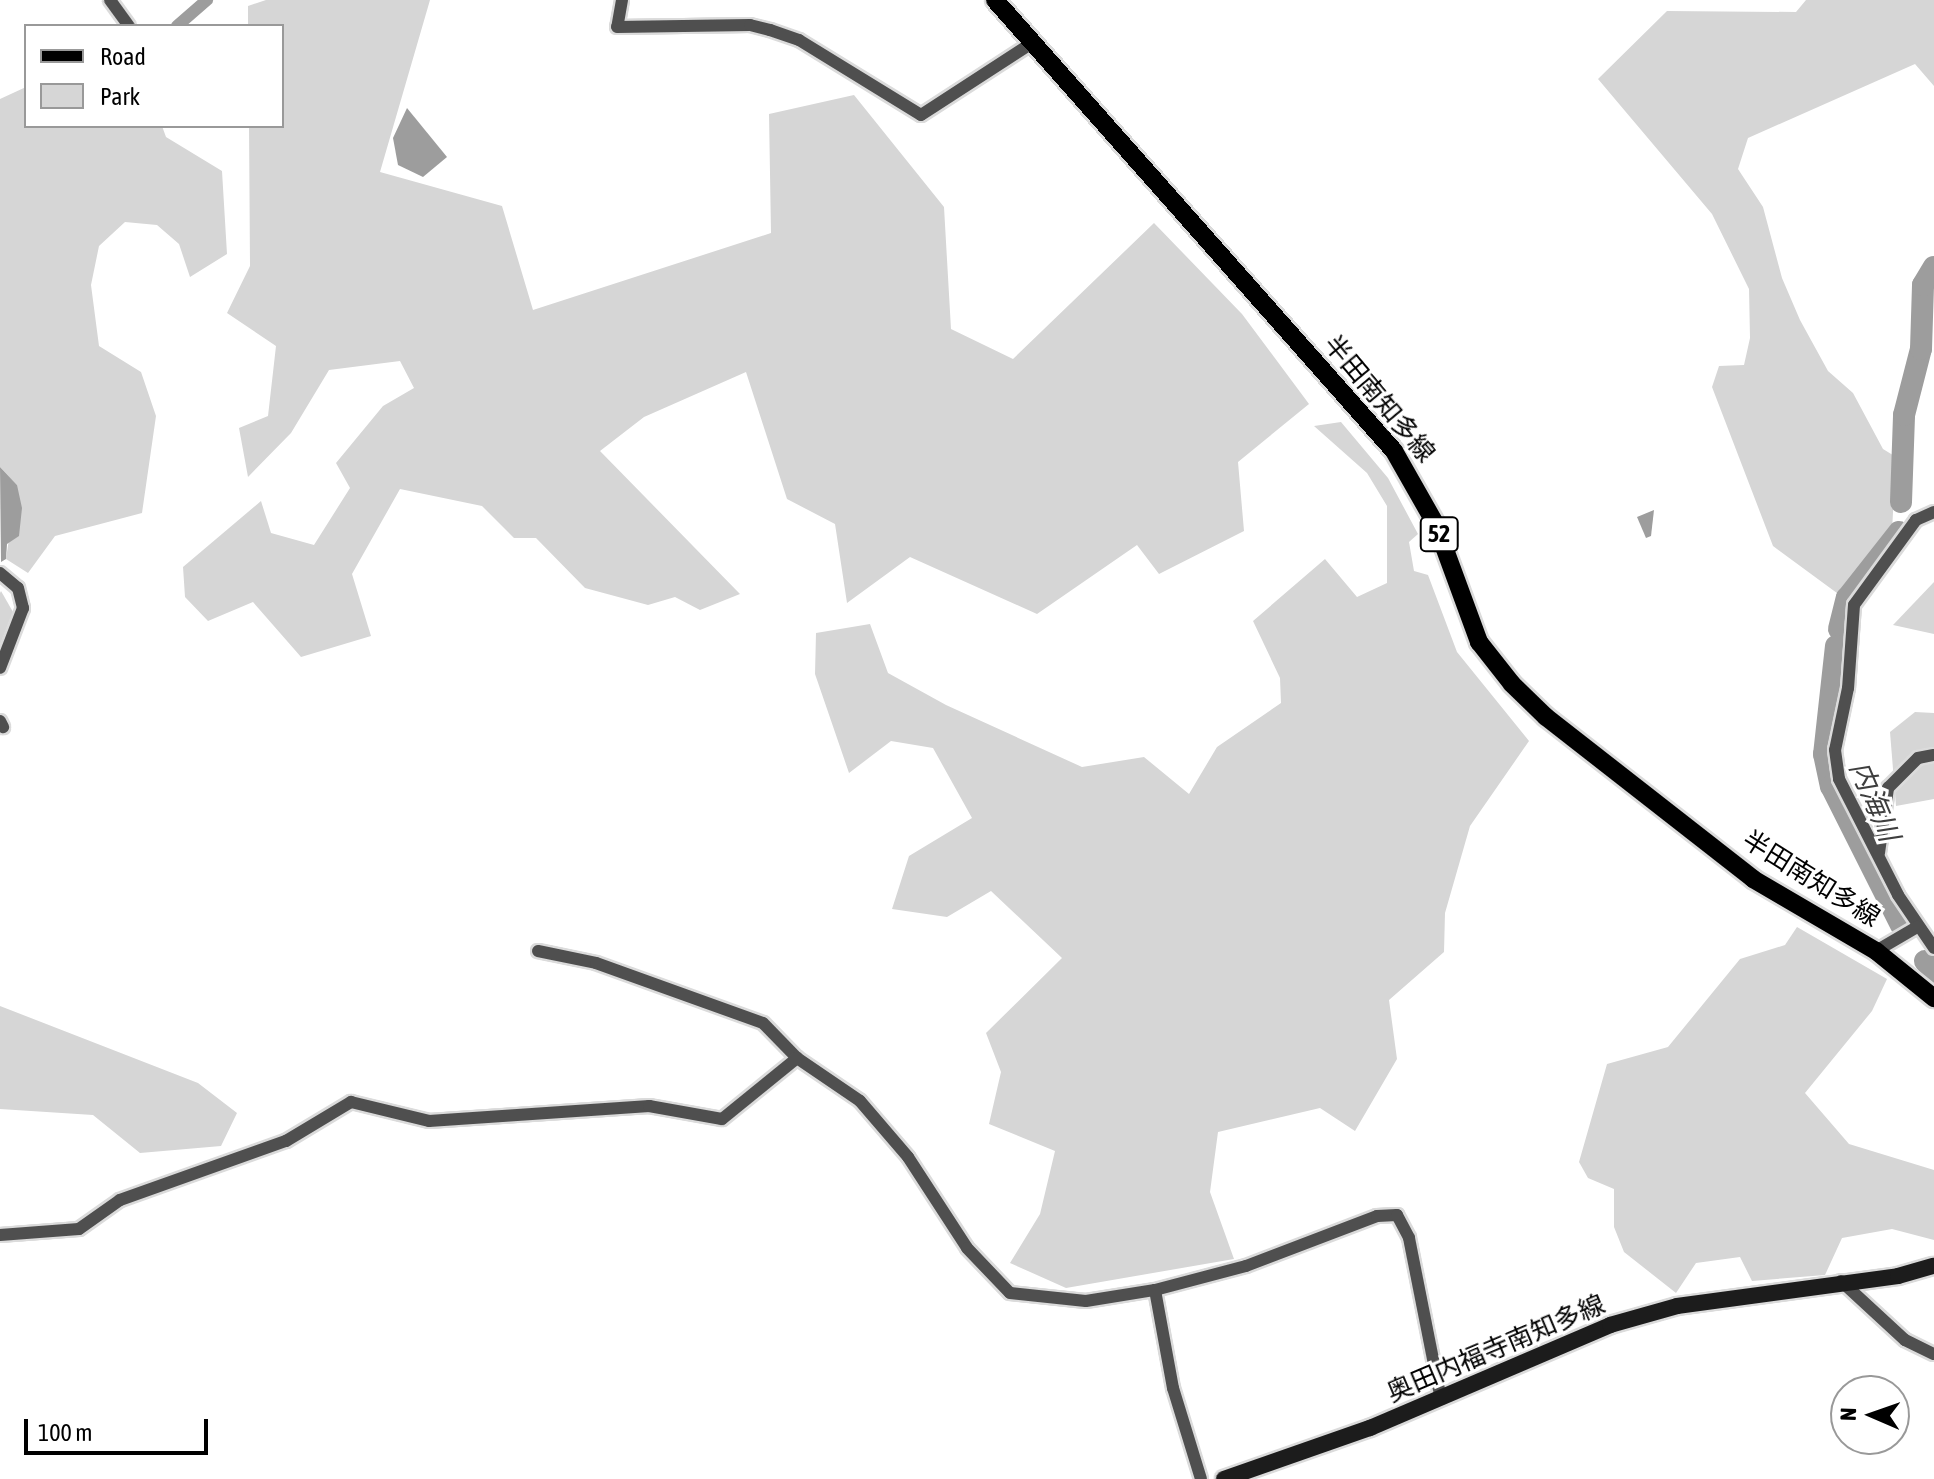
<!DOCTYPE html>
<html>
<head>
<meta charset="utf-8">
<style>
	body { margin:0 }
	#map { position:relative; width:1934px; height:1479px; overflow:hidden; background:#fff; font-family:"Asap Condensed","Noto Sans JP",sans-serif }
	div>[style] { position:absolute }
	.green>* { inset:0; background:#d6d6d6 }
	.water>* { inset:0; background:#9d9d9d }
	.canal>* { height:12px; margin:-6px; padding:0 6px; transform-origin:6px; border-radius:6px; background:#9d9d9d }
	.river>* { height:22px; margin:-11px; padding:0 11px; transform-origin:11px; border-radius:11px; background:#9d9d9d }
	.roads { filter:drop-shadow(2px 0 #dbdbdb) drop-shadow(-2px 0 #dbdbdb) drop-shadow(0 2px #dbdbdb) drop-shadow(0 -2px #dbdbdb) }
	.minor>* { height:12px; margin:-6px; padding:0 6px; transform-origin:6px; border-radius:6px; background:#4f4f4f }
	.secondary>* { height:16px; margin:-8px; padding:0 8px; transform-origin:8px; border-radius:8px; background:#1c1c1c }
	.primary>* { height:18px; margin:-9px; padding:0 9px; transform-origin:9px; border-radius:9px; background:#000 }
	span { translate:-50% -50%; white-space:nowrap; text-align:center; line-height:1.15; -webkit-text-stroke:6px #fff; paint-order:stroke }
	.shield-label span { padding:2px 6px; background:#fff; border:2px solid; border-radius:6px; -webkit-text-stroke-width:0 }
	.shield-label { font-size:24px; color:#000; font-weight:700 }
	.street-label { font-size:26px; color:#000 }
	.water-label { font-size:28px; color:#3e3e3e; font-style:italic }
	.legend { position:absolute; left:24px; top:24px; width:260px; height:104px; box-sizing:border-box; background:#fff; border:2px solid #999; margin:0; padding:10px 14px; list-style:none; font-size:24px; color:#000 }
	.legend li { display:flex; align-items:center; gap:16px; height:40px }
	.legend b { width:40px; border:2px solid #999 }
	.north { position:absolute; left:1830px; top:1375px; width:80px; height:80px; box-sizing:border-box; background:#fff; border:2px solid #999; border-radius:50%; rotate:272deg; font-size:22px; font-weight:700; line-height:32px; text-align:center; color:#000 }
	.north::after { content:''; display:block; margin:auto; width:28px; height:36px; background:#000; clip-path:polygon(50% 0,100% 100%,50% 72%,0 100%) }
	.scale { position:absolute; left:24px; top:1419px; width:184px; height:36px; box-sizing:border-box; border:4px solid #000; border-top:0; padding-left:10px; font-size:24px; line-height:28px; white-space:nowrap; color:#000; -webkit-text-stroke:6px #fff; paint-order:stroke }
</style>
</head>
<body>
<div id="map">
	<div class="green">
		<i style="clip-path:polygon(266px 0,430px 0,380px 172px,502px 206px,533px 310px,771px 233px,769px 114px,854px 95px,944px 207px,951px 329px,1013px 359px,1154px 223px,1242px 314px,1309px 404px,1238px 462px,1244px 531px,1159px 574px,1137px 545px,1037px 614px,910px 557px,847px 603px,835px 524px,787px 499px,746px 372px,644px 417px,600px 451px,740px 594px,700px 610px,675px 597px,648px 605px,585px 588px,536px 538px,514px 538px,482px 506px,400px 489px,352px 574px,371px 636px,301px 657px,253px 602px,208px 621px,185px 597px,183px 567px,261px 501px,271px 533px,314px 545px,350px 488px,336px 463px,383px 406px,414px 388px,400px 361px,329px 370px,291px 433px,248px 477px,239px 428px,268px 416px,276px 346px,227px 313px,250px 266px,249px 126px,282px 126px,282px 26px,248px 26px,248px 6px)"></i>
		<i style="clip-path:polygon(1806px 0,1934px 0,1934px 86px,1915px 64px,1748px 138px,1738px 169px,1763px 207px,1782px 278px,1800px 320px,1828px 371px,1853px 393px,1883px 449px,1896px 457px,1892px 531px,1841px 596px,1773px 546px,1712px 387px,1719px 366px,1744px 365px,1750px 338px,1749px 289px,1712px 214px,1598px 79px,1667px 11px,1796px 12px)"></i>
		<i style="clip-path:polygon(26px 87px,26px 126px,162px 126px,166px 137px,222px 171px,227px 254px,190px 277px,179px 244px,157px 225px,125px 222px,99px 246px,91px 285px,99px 346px,141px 372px,156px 416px,142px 513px,55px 536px,28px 573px,6px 559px,17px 485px,0 467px,0 99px)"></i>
		<i style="clip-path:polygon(1341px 422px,1388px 478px,1418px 534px,1409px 542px,1414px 571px,1428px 575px,1457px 652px,1529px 741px,1470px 826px,1445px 913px,1444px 952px,1389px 1000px,1397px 1059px,1355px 1131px,1320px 1108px,1218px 1132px,1210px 1192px,1234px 1259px,1066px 1288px,1010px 1263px,1040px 1214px,1055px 1151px,989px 1124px,1001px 1072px,986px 1033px,1062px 958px,991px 891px,947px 917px,892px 909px,909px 856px,972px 818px,933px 748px,891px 741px,849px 773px,815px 674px,816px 633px,870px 624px,888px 673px,946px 705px,1082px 767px,1144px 757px,1189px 794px,1217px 747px,1281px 703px,1280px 678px,1253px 621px,1325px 559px,1357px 597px,1387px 583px,1387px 506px,1367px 473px,1314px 426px)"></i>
		<i style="clip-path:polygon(1934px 582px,1934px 634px,1893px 625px)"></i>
		<i style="clip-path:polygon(1px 591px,13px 612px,0 645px,0 593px)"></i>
		<i style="clip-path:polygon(1915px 712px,1934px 713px,1934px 799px,1896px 806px,1890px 732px)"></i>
		<i style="clip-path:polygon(1797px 927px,1887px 979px,1872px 1011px,1805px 1093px,1849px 1144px,1934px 1170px,1934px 1240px,1892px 1229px,1842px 1238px,1825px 1275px,1752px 1281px,1740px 1257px,1696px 1263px,1676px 1293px,1624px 1252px,1614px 1227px,1614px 1189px,1588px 1178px,1579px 1162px,1607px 1064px,1668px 1047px,1740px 959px,1785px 945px)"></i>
		<i style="clip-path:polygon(0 1006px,198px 1083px,237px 1113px,221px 1146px,140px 1153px,93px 1115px,0 1109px)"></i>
	</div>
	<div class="water">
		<i style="clip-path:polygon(407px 108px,447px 157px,423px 177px,398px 165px,393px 138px)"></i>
		<i style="clip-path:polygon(0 467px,17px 485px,22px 508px,19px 536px,7px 544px,6px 559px,1px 562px)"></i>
		<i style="clip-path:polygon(1654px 510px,1651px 536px,1646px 538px,1637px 517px)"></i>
	</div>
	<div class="canal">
		<i style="left:177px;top:26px;width:40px;rotate:-41deg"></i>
	</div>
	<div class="river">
		<i style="left:1901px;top:502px;width:87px;rotate:-88deg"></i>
		<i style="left:1904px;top:415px;width:68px;rotate:-75.6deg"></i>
		<i style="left:1921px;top:349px;width:64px;rotate:-88.2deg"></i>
		<i style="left:1923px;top:285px;width:21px;rotate:-59deg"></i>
		<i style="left:1839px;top:629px;width:32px;rotate:-76deg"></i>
		<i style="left:1847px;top:598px;width:84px;rotate:-51.8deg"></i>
		<i style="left:1836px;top:646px;width:109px;rotate:96.3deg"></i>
		<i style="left:1824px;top:754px;width:33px;rotate:78deg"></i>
		<i style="left:1831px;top:786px;width:156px;rotate:63.3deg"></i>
		<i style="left:1925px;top:961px;width:14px;rotate:51deg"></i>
	</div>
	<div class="roads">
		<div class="minor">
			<i style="left:110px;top:0;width:32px;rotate:54deg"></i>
			<i style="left:622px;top:0;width:27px;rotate:100deg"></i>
			<i style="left:617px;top:27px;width:133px;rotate:-0.9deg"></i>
			<i style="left:750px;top:25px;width:21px;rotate:14deg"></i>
			<i style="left:770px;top:30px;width:31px;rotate:19deg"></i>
			<i style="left:799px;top:40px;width:143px;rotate:31.6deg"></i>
			<i style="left:921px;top:115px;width:132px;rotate:-33deg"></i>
			<i style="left:1934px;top:512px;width:20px;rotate:156deg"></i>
			<i style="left:1916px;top:520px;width:105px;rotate:126.1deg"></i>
			<i style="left:1854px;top:605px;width:83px;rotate:94.1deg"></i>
			<i style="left:1848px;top:688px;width:63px;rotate:101.8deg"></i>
			<i style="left:1835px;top:750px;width:29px;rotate:82deg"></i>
			<i style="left:1839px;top:779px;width:130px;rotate:63deg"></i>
			<i style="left:1898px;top:895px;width:64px;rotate:55.8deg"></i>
			<i style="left:0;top:573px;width:23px;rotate:40deg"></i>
			<i style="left:18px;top:588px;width:21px;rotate:76deg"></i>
			<i style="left:23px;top:608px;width:64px;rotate:111deg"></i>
			<i style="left:0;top:721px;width:7px;rotate:63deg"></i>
			<i style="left:1879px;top:853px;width:66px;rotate:-82.1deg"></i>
			<i style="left:1888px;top:788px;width:42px;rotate:-45deg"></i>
			<i style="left:1918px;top:758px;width:16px;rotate:-11deg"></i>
			<i style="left:538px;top:951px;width:59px;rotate:11.7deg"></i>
			<i style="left:596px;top:963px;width:177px;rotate:19.8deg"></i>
			<i style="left:763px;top:1023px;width:49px;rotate:45.8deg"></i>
			<i style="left:797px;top:1058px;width:76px;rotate:34.3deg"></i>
			<i style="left:860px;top:1101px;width:74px;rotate:49.4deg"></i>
			<i style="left:908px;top:1157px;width:108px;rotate:57deg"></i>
			<i style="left:967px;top:1248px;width:62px;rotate:46.3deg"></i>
			<i style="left:1010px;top:1293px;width:76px;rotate:6deg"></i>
			<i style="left:1086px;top:1301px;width:70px;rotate:-9.1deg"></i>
			<i style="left:1155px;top:1290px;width:94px;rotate:-14.8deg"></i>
			<i style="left:1246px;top:1266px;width:140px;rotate:-20.9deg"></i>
			<i style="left:1377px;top:1216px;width:20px;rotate:-3deg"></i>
			<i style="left:1397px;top:1215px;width:26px;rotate:62deg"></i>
			<i style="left:1409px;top:1238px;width:164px;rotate:78.8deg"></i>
			<i style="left:1876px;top:951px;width:48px;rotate:-30.3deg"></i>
			<i style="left:0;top:1235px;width:79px;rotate:-4.3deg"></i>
			<i style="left:79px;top:1229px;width:50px;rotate:-35.3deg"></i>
			<i style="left:120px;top:1200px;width:176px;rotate:-19.6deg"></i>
			<i style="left:286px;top:1141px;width:76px;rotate:-31deg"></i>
			<i style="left:351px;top:1102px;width:80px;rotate:13.7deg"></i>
			<i style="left:429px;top:1121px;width:221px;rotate:-3.9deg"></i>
			<i style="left:649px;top:1106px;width:74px;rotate:10.1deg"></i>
			<i style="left:722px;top:1119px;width:97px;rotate:-39.1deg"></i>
			<i style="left:1841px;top:1281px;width:87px;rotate:42.7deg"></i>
			<i style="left:1905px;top:1340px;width:32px;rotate:26deg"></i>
			<i style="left:1155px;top:1290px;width:100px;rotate:79.6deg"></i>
			<i style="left:1173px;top:1388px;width:95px;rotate:72.9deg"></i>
		</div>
		<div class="secondary">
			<i style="left:1224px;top:1479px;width:155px;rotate:-19.3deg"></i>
			<i style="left:1370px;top:1428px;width:261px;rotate:-23.2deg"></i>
			<i style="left:1610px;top:1325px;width:70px;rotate:-15.8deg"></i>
			<i style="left:1677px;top:1306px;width:223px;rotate:-7.7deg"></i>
			<i style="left:1898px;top:1276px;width:37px;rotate:-16deg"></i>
		</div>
		<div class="primary">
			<i style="left:995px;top:0;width:602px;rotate:48.5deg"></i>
			<i style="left:1394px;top:451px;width:85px;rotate:60.4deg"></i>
			<i style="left:1436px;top:525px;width:125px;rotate:69.8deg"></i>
			<i style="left:1479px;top:642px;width:53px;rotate:51.8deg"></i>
			<i style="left:1512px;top:684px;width:47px;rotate:44.1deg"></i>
			<i style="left:1546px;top:717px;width:263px;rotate:38deg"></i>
			<i style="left:1753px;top:879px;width:143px;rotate:30.3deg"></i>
			<i style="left:1876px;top:951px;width:75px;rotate:39deg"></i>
		</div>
	</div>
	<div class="shield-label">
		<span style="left:1439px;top:534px">52</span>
	</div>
	<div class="street-label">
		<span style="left:1379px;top:399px;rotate:50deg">半田南知多線</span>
		<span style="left:1811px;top:879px;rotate:32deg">半田南知多線</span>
		<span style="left:1496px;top:1349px;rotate:-23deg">奥田内福寺南知多線</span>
	</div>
	<div class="water-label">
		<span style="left:1875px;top:801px;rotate:67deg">内海川</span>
	</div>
	<ul class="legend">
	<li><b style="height:10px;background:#000"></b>Road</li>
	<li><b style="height:22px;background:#d6d6d6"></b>Park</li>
	</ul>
	<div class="north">N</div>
	<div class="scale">100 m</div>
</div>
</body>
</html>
